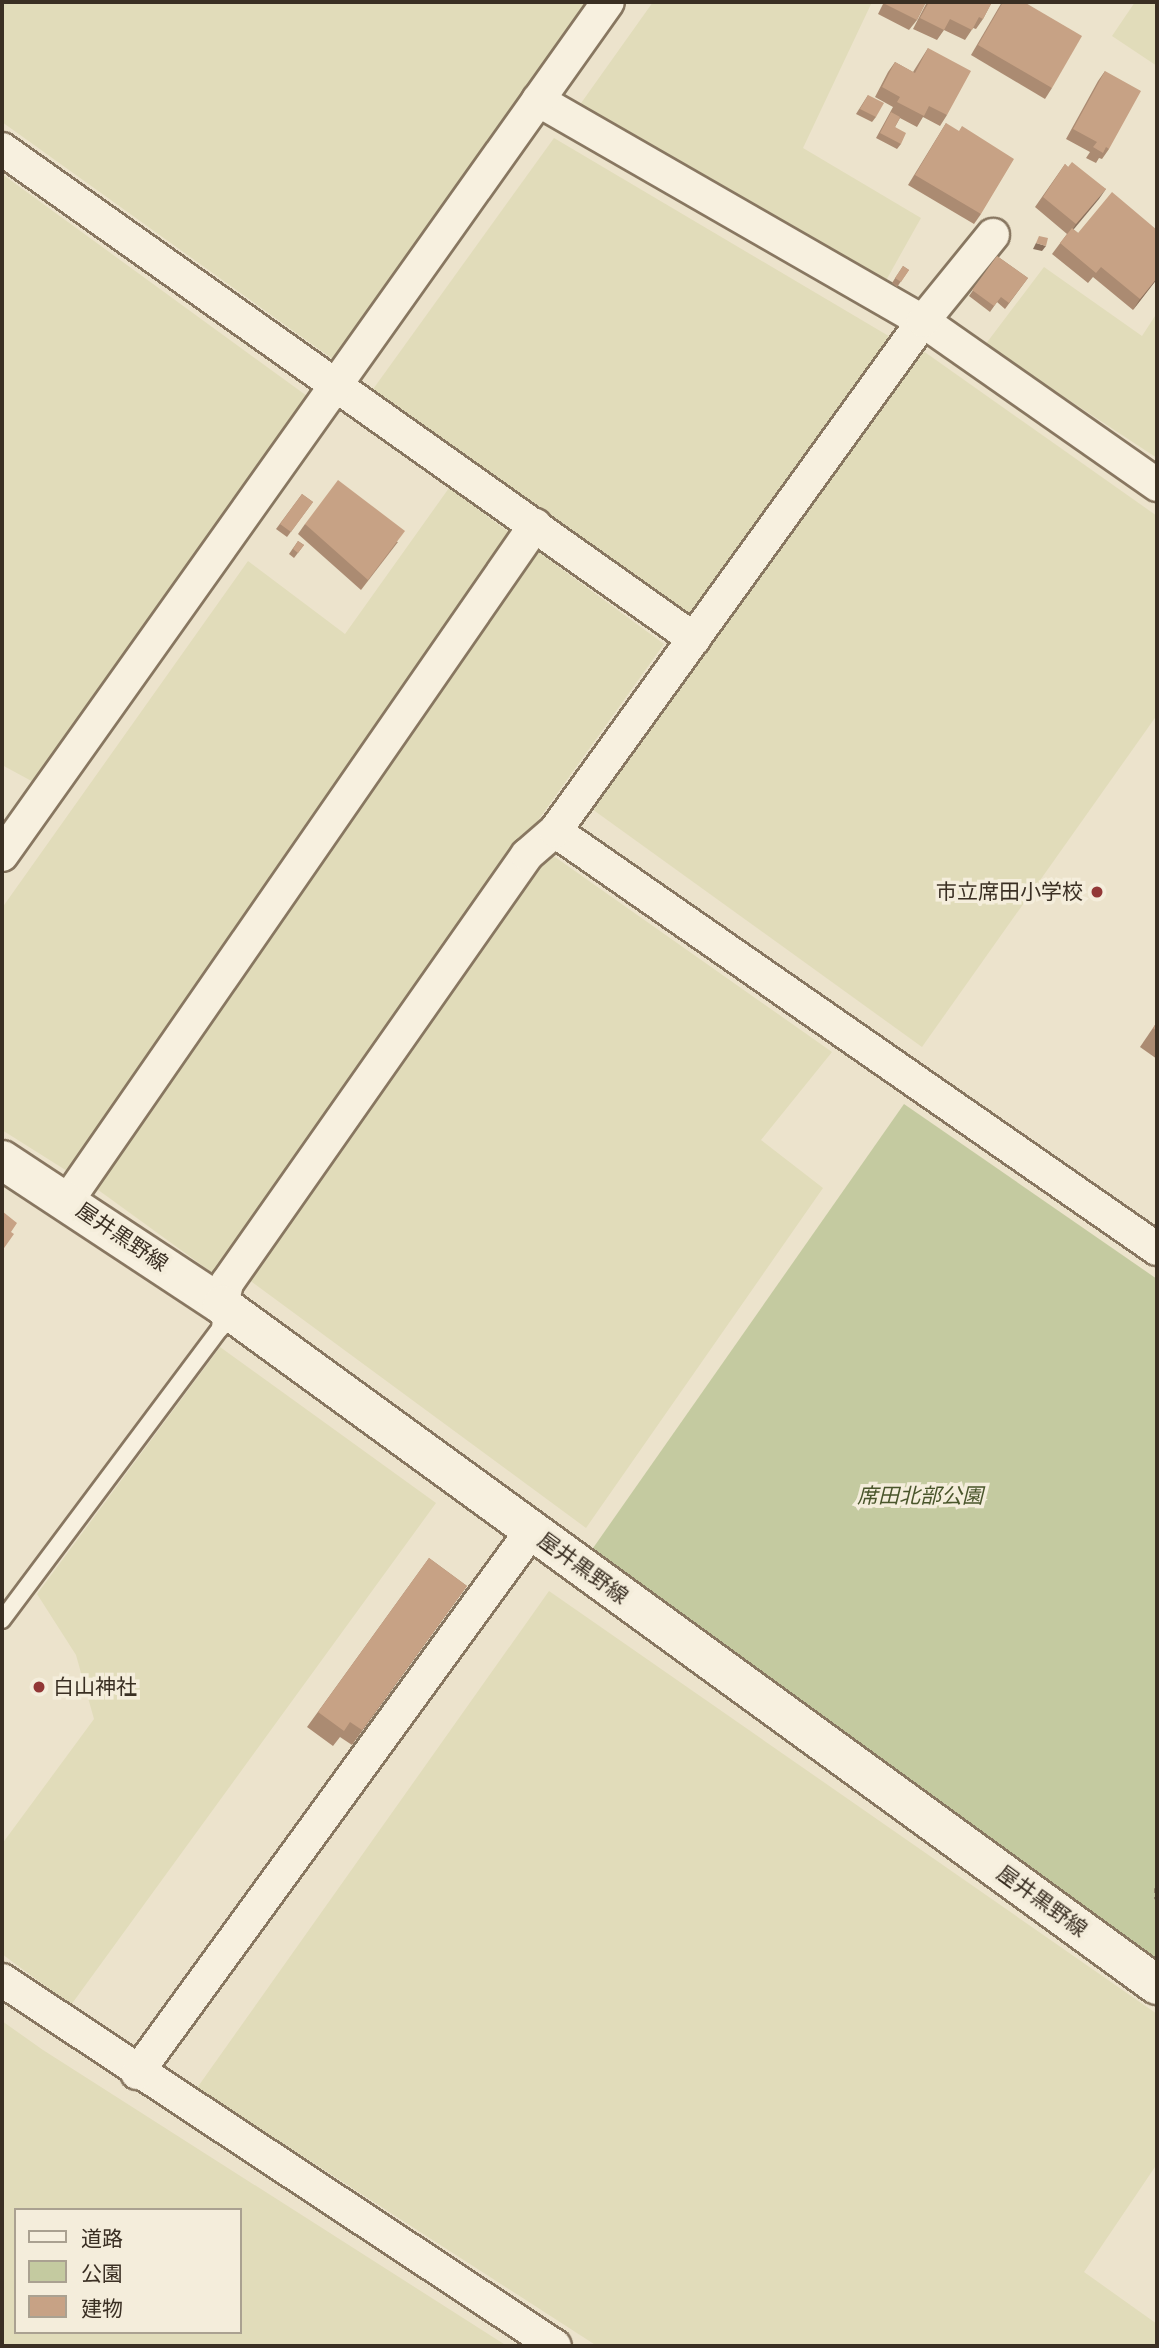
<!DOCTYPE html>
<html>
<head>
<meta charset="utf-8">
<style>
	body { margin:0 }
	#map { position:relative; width:1159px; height:2348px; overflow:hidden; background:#ece3cc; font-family:"Libre Baskerville","Noto Sans JP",serif }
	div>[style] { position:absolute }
	.farmland>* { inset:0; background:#e1dcba }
	.green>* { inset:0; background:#c4caa0 }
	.path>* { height:4.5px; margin-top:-2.25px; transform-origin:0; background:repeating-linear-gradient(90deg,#887761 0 5px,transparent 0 8.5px) }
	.roads { filter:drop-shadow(2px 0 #887761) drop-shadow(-2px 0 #887761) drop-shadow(0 2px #887761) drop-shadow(0 -2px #887761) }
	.service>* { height:16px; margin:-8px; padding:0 8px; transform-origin:8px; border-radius:8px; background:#f7f0df }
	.minor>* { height:32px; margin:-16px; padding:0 16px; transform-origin:16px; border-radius:16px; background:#f7f0df }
	.secondary>* { height:38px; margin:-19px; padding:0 19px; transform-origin:19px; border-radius:19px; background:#f7f0df }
	.wall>* { inset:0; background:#ab8b72 }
	.shaded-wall>* { inset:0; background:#8b715d }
	.building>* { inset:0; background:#c7a285 }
	.dots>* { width:19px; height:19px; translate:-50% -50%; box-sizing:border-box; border:4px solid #f4eddb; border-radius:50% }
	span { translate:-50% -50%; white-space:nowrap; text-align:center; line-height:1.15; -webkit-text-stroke:7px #f4eddb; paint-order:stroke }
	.poi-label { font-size:21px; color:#3a2f23 }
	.right { translate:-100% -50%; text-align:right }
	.left { translate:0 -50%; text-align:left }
	.street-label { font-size:21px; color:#3a2f23 }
	.park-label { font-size:21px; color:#49552b; font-style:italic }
	.frame { position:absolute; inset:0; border:4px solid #3a2f23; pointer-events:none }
	.legend { position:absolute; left:14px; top:2208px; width:228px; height:126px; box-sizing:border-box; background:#f4eddb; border:2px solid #aaa191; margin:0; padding:9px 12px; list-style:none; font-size:21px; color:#3a2f23 }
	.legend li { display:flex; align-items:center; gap:14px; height:35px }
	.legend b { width:35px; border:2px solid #aaa191 }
</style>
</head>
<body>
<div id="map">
	<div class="farmland">
		<i style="clip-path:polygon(2px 2px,588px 2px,334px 360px,2px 122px)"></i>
		<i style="clip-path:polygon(653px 2px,872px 2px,803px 148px,921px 218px,884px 284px,579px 106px)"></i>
		<i style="clip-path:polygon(1135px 2px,1157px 2px,1157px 66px,1112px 36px)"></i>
		<i style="clip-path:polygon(554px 138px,892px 338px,692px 621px,371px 392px)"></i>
		<i style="clip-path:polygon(2px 174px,307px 396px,37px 784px,2px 765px)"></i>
		<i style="clip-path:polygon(1044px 267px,1142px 336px,1157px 313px,1157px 458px,985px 345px)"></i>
		<i style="clip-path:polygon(919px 348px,1157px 516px,1157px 715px,922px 1047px,592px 809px)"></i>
		<i style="clip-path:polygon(449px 488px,514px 536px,75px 1176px,2px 1130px,2px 908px,248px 561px,345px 634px)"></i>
		<i style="clip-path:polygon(533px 548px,664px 644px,214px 1274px,90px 1184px)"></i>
		<i style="clip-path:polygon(555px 857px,832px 1052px,761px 1140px,823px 1188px,586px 1528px,248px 1279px,538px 860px)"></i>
		<i style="clip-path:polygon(220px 1347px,436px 1503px,71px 2005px,2px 1954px,2px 1844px,94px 1719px,76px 1655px,37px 1594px)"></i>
		<i style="clip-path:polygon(549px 1591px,1157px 2014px,1157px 2164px,1084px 2272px,1157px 2324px,1157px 2346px,597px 2346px,197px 2088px)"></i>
		<i style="clip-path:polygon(evenodd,2px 2021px,43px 2050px,507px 2346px,2px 2346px,2px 2021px,16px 2210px,240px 2210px,240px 2332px,16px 2332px,16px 2210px)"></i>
	</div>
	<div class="green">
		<i style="clip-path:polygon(904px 1104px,1157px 1279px,1157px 1961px,591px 1551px)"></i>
	</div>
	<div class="path">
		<i style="left:1157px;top:1888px;width:11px;rotate:90deg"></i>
	</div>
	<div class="roads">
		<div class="service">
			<i style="left:2px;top:1620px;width:364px;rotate:-53.2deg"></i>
			<i style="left:220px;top:1329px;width:22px;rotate:-85deg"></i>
		</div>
		<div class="minor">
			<i style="left:538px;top:100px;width:444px;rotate:29.9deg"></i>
			<i style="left:923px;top:321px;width:286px;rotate:35deg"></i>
			<i style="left:2px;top:149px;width:848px;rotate:35.3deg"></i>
			<i style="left:555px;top:831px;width:733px;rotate:34.77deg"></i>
			<i style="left:2px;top:855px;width:1046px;rotate:-54.61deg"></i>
			<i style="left:68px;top:1200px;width:821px;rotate:-55.32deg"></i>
			<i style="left:222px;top:1305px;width:23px;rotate:-77deg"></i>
			<i style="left:227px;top:1283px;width:523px;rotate:-54.97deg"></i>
			<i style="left:527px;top:855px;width:37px;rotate:-41deg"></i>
			<i style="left:555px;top:831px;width:629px;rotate:-54.19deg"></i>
			<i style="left:923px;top:321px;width:111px;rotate:-50.9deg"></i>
			<i style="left:2px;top:1980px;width:663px;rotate:33.5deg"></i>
			<i style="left:137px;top:2073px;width:671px;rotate:-53.97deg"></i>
		</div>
		<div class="secondary">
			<i style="left:2px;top:1160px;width:263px;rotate:33.4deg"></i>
			<i style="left:222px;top:1305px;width:1156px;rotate:36.03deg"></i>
		</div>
	</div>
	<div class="wall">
		<i style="clip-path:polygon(884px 2px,926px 2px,917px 20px,909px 30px,878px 14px)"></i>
		<i style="clip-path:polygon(927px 2px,992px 2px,983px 19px,976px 29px,973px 28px,965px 40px,944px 30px,937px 40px,913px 29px)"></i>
		<i style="clip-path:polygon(1002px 2px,1024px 2px,1052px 88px,1045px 99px,971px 55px)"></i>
		<i style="clip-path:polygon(928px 48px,947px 115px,940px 126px,923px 117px,917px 127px,900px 118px,895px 127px,901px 144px,897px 149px,876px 138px,893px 107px,875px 97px,888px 72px,895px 62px,913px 72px)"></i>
		<i style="clip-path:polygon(1105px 71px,1109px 149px,1102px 159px,1099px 158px,1096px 163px,1086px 158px,1090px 152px,1066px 139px,1098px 81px)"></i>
		<i style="clip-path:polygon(868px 95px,876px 117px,872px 122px,856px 114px)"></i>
		<i style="clip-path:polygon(946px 123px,981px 214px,974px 224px,908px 185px)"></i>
		<i style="clip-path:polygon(1065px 164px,1068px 167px,1106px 189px,1073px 229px,1078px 233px,1157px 230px,1157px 279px,1133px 310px,1093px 277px,1088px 283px,1052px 254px,1067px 234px,1035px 207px)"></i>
		<i style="clip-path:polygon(997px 256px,1028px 278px,1005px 309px,997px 302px,990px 312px,969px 296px)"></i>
		<i style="clip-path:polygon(903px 266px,909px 270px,897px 287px,892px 283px)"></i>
		<i style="clip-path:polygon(302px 494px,313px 502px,287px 537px,276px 529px)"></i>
		<i style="clip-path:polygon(305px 524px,398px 542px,361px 590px,298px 534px)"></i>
		<i style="clip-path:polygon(298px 541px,304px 545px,294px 558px,289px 554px)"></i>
		<i style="clip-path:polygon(1157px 1022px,1157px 1059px,1140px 1047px)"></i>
		<i style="clip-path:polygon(429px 1558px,467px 1586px,352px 1745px,340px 1737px,333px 1746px,307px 1727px)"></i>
	</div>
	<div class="shaded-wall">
		<i style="clip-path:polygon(1106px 189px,1099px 199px,1069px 235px,1076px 224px)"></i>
		<i style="clip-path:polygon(1036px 243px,1046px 246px,1042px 251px,1033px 249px)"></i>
		<i style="clip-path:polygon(1157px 278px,1157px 279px,1133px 310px,1140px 299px)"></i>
	</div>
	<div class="building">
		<i style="clip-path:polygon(886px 2px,926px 2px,917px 20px,885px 4px)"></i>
		<i style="clip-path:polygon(929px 2px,992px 2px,983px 19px,979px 17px,972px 30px,950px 19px,944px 30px,920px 18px)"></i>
		<i style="clip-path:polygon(1003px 2px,1024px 2px,1082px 36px,1052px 88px,978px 45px)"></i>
		<i style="clip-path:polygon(928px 48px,971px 71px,947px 115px,929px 106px,924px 116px,897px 102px,900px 97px,882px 87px,895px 62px,915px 73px)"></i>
		<i style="clip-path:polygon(1105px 71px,1141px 91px,1109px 149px,1106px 147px,1103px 153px,1093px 147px,1097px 142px,1073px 129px)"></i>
		<i style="clip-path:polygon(868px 95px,884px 103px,876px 117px,860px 109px)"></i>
		<i style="clip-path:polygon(891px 112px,900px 117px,895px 127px,906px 133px,901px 144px,880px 133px)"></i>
		<i style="clip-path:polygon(946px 123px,959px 131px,962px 126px,1014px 159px,981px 214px,915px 175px)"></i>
		<i style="clip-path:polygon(1072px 162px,1106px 189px,1076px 224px,1043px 197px,1065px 164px,1068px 167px)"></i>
		<i style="clip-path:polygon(1112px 192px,1157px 230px,1157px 278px,1140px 299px,1101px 267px,1096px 273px,1060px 243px,1072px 228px,1078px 233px)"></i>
		<i style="clip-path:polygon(1039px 236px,1048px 238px,1046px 246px,1036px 243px)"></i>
		<i style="clip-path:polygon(997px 256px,1028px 278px,1009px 303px,1001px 297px,994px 306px,972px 290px)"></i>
		<i style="clip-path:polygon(903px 266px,909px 270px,901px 282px,895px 278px)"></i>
		<i style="clip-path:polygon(338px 480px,405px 531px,368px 580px,305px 524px)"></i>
		<i style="clip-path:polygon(302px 494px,313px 502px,291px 532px,280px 524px)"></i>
		<i style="clip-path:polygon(298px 541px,304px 545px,298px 553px,293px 549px)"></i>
		<i style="clip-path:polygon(1157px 1022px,1157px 1031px,1153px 1028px)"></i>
		<i style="clip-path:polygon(2px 1211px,17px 1223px,11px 1232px,14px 1234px,2px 1251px)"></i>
		<i style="clip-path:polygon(429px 1558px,467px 1586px,362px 1730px,350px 1722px,344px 1731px,318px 1712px)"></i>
	</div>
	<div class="dots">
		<i style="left:1097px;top:892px;background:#923736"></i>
		<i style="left:39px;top:1687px;background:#923736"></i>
	</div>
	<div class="poi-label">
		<span class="right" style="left:1083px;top:892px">市立席田小学校</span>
		<span class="left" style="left:53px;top:1687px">白山神社</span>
	</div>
	<div class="street-label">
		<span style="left:122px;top:1237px;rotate:34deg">屋井黒野線</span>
		<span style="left:583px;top:1568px;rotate:36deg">屋井黒野線</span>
		<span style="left:1042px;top:1901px;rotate:36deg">屋井黒野線</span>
	</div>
	<div class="park-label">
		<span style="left:920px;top:1496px">席田北部公園</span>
	</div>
	<div class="frame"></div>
	<ul class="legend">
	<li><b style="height:9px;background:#f7f0df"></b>道路</li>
	<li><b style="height:19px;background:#c4caa0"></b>公園</li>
	<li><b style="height:19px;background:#c7a285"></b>建物</li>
	</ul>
</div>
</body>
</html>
